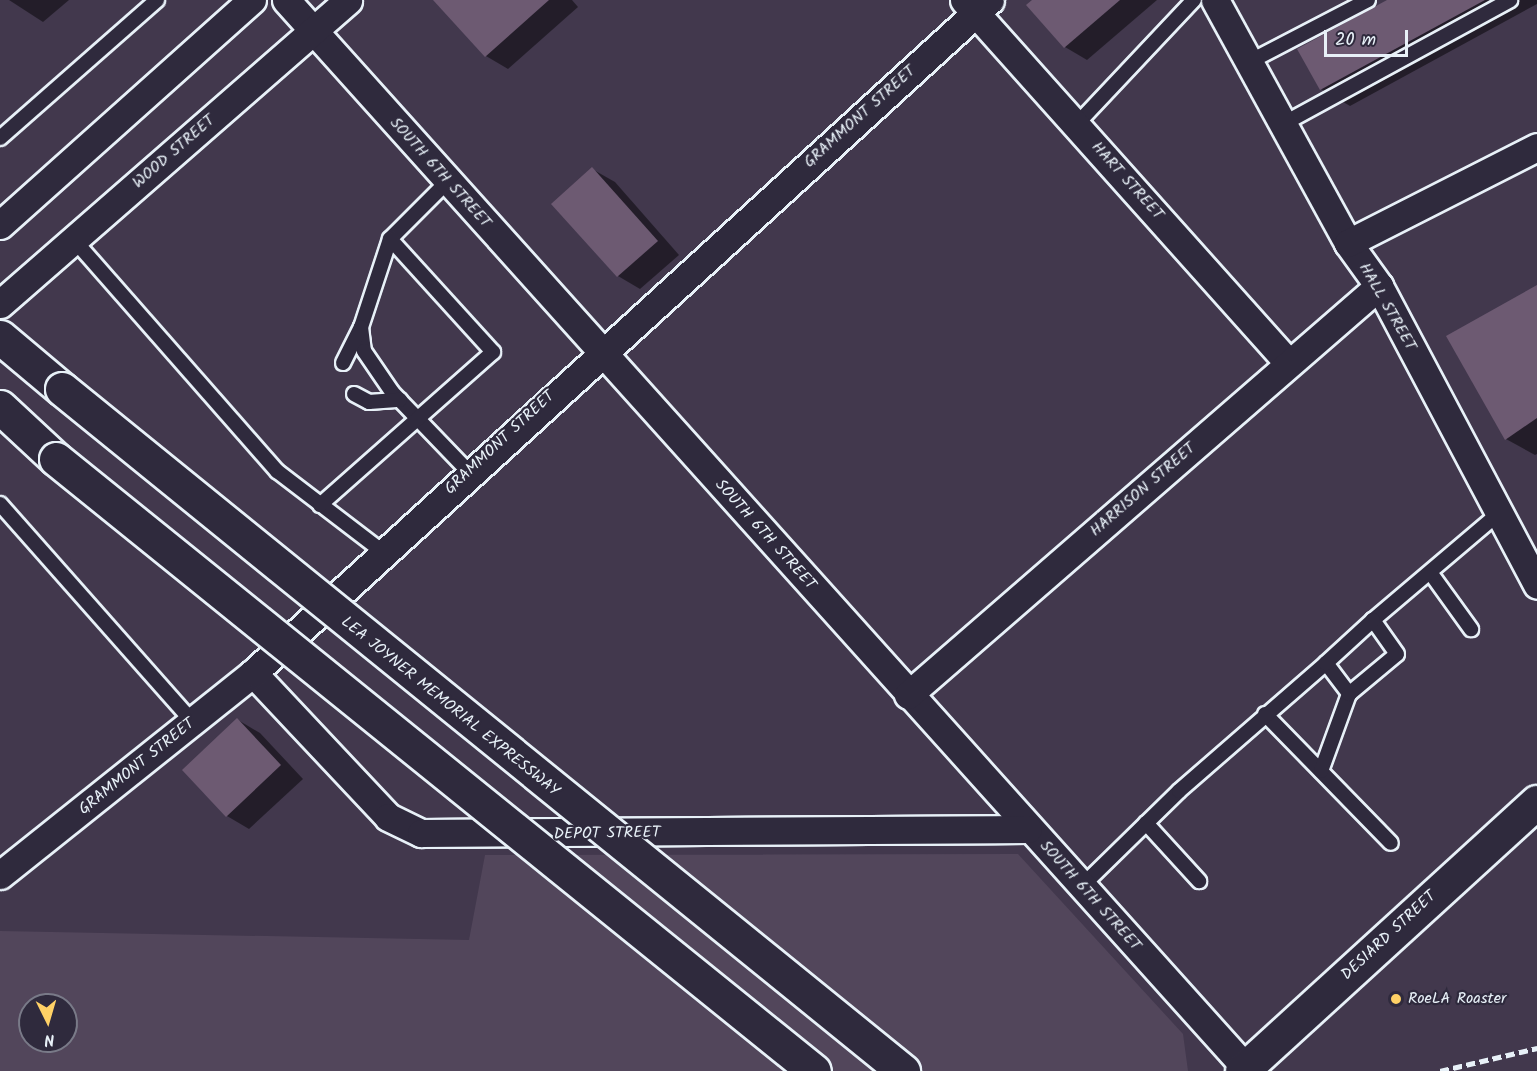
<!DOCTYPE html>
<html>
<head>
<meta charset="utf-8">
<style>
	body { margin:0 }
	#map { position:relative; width:1537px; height:1071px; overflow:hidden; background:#42384d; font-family:Kalam,sans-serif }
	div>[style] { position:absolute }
	.built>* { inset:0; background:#52465b }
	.shadow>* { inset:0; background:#0007 }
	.building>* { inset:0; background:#6d5a72 }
	.roads { filter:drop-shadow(2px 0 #e8f1f8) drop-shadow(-2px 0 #e8f1f8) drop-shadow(0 2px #e8f1f8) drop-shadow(0 -2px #e8f1f8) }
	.service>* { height:14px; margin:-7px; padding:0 7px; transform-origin:7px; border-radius:7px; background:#2f2a3d }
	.minor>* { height:27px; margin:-13.5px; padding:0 13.5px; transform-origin:13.5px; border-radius:13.5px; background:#2f2a3d }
	.tertiary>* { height:33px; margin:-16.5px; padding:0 16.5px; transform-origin:16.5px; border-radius:16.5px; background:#2f2a3d }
	.primary>* { height:33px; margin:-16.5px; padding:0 16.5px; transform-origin:16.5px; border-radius:16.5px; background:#2f2a3d }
	.rail>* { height:4.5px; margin-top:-2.25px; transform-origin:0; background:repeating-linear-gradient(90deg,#e8f1f8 0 9px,transparent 0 13.5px) }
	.bridges { filter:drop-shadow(2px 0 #e8f1f8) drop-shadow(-2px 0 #e8f1f8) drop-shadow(0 2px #e8f1f8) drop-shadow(0 -2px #e8f1f8) }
	.primary-bridge>* { height:33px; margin:-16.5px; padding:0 16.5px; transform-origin:16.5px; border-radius:16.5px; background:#2f2a3d }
	.dots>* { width:16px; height:16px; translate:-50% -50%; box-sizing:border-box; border:3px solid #2f2a3d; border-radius:50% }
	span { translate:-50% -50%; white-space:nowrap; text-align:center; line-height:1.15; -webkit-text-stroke:4.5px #2f2a3d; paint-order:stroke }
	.street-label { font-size:16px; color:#e8f1f8 }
	.poi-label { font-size:16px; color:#e8f1f8 }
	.left { translate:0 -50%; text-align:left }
	.north { position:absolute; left:18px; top:993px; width:60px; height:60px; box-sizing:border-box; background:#2f2a3d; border:2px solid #797a88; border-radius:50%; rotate:175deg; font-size:16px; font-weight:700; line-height:24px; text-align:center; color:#e8f1f8 }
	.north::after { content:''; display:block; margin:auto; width:21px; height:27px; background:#ffd166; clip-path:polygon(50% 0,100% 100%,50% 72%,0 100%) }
	.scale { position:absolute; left:1324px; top:30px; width:84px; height:27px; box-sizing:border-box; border:3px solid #e8f1f8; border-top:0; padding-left:8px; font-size:18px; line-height:21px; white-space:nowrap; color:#e8f1f8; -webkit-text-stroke:4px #2f2a3d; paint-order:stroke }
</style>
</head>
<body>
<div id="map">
	<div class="built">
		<i style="clip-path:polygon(evenodd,1018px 854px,1183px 1034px,1188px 1071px,0 1071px,0 931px,469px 940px,485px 855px,1018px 854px,30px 1005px,66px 1005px,66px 1041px,30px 1041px,30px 1005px)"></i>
	</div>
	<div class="shadow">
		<i style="clip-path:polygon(9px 0,69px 0,43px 22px)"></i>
		<i style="clip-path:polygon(436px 0,572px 0,578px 7px,508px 69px,486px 56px)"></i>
		<i style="clip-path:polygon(1034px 0,1157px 0,1087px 60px,1065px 47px)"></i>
		<i style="clip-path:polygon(1390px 0,1537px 0,1537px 4px,1350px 106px,1321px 89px)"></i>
		<i style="clip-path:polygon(592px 169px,615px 182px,679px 255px,640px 289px,618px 276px)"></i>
		<i style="clip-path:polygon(1537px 287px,1537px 454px,1535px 455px,1506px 439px)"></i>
		<i style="clip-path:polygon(238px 720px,260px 733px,303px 779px,249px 829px,227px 816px)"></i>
	</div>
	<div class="building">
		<i style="clip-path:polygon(433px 0,549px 0,485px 57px)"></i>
		<i style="clip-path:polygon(1032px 0,1120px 0,1064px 48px,1026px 5px)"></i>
		<i style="clip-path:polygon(1387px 0,1485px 0,1320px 90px,1297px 49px)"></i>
		<i style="clip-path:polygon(592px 167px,658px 241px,617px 277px,551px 204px)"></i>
		<i style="clip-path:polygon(1537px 285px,1537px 418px,1505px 440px,1446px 336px)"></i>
		<i style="clip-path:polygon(237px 718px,281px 765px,226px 817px,182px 770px)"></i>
	</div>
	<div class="roads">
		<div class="service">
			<i style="left:1249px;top:62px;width:134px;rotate:-27.5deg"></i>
			<i style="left:1283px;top:124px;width:259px;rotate:-28.6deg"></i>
			<i style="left:1076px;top:125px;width:172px;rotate:-46.7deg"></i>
			<i style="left:0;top:138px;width:209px;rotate:-41.3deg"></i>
			<i style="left:448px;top:181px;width:82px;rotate:135deg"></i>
			<i style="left:390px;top:239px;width:93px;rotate:108.2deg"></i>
			<i style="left:361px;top:327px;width:24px;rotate:83deg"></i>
			<i style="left:364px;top:351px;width:50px;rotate:55.7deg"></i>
			<i style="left:392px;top:392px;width:111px;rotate:46.1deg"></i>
			<i style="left:74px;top:240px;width:308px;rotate:48.7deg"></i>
			<i style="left:277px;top:471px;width:133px;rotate:37.4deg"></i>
			<i style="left:343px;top:363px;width:40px;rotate:-63.4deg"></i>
			<i style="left:354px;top:394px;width:17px;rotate:28deg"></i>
			<i style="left:369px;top:402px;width:31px;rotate:-4deg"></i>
			<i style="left:0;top:504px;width:291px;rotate:48.5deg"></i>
			<i style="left:320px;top:505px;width:231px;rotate:-41.5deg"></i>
			<i style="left:493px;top:352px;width:153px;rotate:-132.3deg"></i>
			<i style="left:1432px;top:575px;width:67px;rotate:54.2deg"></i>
			<i style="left:1373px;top:620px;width:165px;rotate:-40.3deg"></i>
			<i style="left:1265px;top:714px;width:180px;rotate:45.7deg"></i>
			<i style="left:1321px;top:771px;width:82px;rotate:-70deg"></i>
			<i style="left:1146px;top:823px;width:79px;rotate:47.6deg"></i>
			<i style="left:1081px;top:887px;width:137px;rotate:-44.4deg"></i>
			<i style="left:1179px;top:791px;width:195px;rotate:-41deg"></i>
			<i style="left:1326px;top:663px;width:39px;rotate:53deg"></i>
			<i style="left:1349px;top:694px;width:62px;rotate:-39.8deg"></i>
			<i style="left:1397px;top:654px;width:42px;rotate:-125.2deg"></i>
			<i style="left:1373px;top:620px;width:64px;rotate:137.5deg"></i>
		</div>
		<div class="minor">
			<i style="left:286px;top:0;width:1436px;rotate:48.05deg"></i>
			<i style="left:964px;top:0;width:487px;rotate:48.2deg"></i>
			<i style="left:1215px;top:0;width:277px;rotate:61.3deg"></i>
			<i style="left:1348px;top:243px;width:53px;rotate:54.2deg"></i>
			<i style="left:1379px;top:286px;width:338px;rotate:62.1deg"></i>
			<i style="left:0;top:225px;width:338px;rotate:-41.8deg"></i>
			<i style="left:1348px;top:243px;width:212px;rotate:-26.9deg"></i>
			<i style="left:0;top:304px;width:462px;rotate:-41.1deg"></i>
			<i style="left:253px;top:673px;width:197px;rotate:46.8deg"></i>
			<i style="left:388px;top:817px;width:37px;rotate:26deg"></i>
			<i style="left:421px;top:833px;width:607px;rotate:-0.38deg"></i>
			<i style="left:908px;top:695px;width:624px;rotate:-40.97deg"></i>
			<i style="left:0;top:875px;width:324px;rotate:-38.6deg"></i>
			<i style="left:253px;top:673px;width:998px;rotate:-42.4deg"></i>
		</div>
		<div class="tertiary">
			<i style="left:1242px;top:1071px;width:399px;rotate:-42.4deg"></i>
		</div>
		<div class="primary">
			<i style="left:0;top:337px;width:81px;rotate:40deg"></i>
			<i style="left:0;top:407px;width:76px;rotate:42.9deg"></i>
		</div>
	</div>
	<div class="rail">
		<i style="left:1440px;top:1071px;width:100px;rotate:-13.3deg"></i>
	</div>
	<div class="bridges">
		<div class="primary-bridge">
			<i style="left:62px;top:389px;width:1083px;rotate:39.04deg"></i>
			<i style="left:56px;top:459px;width:974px;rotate:38.92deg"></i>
		</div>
	</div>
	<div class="dots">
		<i style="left:1396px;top:999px;background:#ffd166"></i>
	</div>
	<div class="street-label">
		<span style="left:860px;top:117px;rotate:-42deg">GRAMMONT STREET</span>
		<span style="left:174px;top:152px;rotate:-41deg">WOOD STREET</span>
		<span style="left:440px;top:173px;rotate:48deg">SOUTH 6TH STREET</span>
		<span style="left:1127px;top:181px;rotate:48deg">HART STREET</span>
		<span style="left:1387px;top:307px;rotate:60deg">HALL STREET</span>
		<span style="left:500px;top:443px;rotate:-43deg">GRAMMONT STREET</span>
		<span style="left:1143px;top:490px;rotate:-41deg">HARRISON STREET</span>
		<span style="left:765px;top:535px;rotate:48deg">SOUTH 6TH STREET</span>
		<span style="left:450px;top:707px;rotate:39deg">LEA JOYNER MEMORIAL EXPRESSWAY</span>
		<span style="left:137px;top:767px;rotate:-39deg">GRAMMONT STREET</span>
		<span style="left:607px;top:834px;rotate:-1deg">DEPOT STREET</span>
		<span style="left:1090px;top:896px;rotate:48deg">SOUTH 6TH STREET</span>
		<span style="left:1389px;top:936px;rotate:-43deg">DESIARD STREET</span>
	</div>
	<div class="poi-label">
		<span class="left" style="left:1408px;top:999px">RoeLA Roaster</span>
	</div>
	<div class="north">N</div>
	<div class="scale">20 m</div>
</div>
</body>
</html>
